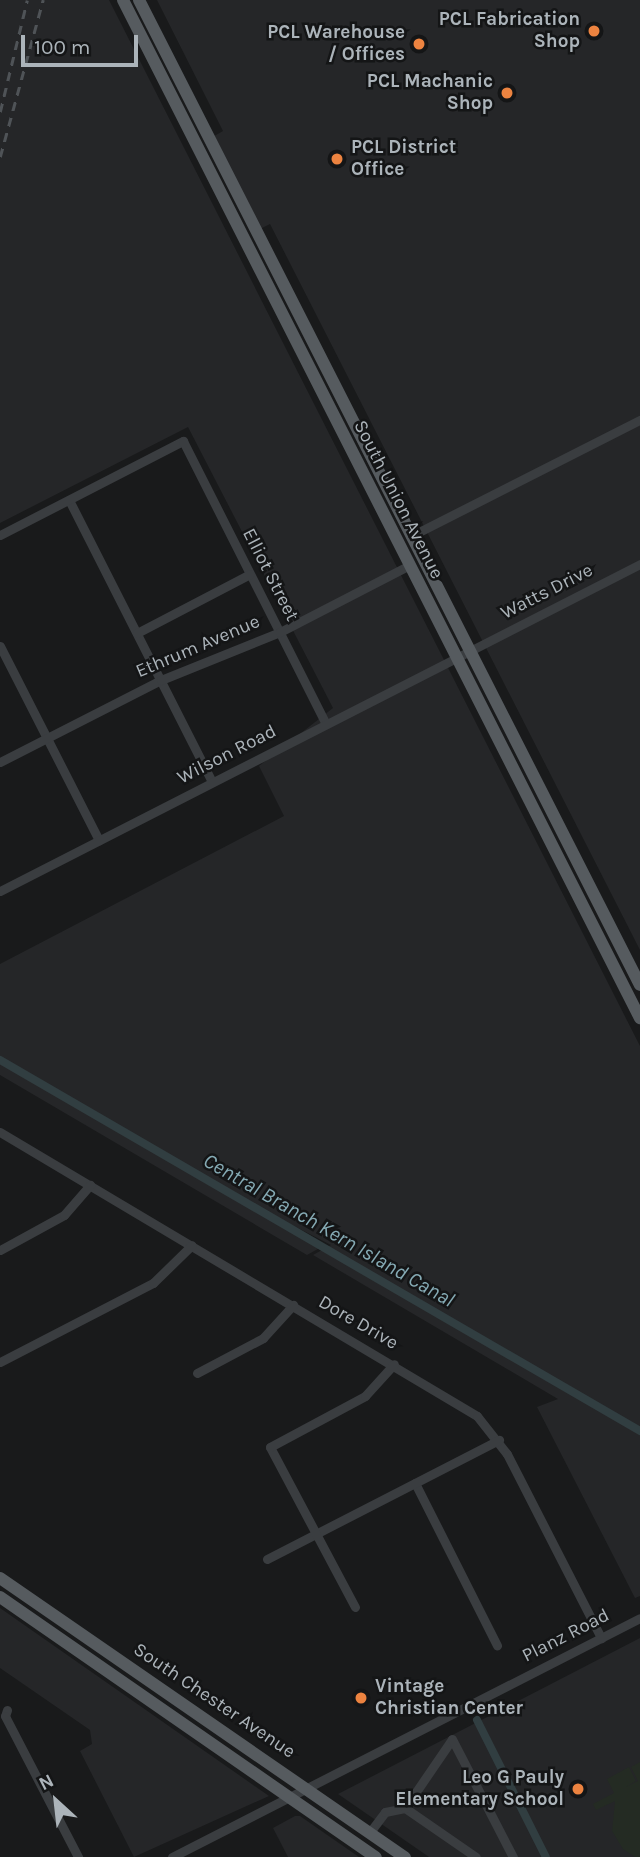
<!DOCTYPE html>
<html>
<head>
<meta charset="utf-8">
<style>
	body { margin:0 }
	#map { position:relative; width:640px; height:1857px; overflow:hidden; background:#191a1b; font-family:Karla,sans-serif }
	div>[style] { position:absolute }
	.built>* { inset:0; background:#252628 }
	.green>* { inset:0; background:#242b23 }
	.canal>* { height:8px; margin:-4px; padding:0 4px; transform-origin:4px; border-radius:4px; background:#313e41 }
	.minor>* { height:9px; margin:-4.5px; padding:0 4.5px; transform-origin:4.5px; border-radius:4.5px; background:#3a3d40 }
	.major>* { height:12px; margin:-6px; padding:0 6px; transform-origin:6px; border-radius:6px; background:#565b5f }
	.rail>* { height:2.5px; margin-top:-1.25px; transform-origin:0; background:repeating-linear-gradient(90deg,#4f5357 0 9px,transparent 0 16px) }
	.dots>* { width:19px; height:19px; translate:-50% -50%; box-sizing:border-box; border:4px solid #141516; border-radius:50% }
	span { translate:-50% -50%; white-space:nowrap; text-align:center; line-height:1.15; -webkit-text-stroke:5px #141516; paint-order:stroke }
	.poi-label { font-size:19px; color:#acb4ba; font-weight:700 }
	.right { translate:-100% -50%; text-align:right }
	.left { translate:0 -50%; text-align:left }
	.street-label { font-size:19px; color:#acb4ba }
	.water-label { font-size:21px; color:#85aab4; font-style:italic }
	.north { position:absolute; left:21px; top:1766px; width:70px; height:70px; -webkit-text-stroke:5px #141516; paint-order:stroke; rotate:333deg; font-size:19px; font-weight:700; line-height:28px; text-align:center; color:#acb4ba }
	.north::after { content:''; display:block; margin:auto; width:24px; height:32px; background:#acb4ba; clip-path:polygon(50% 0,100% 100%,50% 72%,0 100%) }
	.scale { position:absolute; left:21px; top:35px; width:117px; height:32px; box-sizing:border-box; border:4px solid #acb4ba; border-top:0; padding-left:9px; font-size:21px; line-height:24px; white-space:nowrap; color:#acb4ba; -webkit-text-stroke:5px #141516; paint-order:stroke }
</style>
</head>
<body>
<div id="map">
	<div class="built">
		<i style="clip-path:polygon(0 0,109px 0,640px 1046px,640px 1596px,635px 1598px,537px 1407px,558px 1399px,313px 1255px,331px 1245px,292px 1225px,325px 1245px,307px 1255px,0 1075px,0 964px,284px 816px,259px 766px,333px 708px,188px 427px,0 523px)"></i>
		<i style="clip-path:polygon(157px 0,640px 0,640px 950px,270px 224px,256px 231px,209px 139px,223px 131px)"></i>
		<i style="clip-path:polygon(0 1608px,269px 1796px,134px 1857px,80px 1751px,92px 1744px,90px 1730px,0 1668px)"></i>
		<i style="clip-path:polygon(640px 1638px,640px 1857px,429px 1857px,338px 1794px)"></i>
		<i style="clip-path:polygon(295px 1816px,300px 1816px,359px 1857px,288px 1857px,273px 1828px)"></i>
	</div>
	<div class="green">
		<i style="clip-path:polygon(640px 1762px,640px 1857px,635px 1857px,623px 1849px,612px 1831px,615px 1801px,596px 1810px,593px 1804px,614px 1793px,607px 1779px,629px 1767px,636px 1781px,626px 1787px,638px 1781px,631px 1767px)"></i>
	</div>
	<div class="canal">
		<i style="left:0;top:1060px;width:740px;rotate:30.1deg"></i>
		<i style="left:477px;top:1720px;width:153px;rotate:63.3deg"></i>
	</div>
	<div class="minor">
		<i style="left:69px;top:500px;width:316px;rotate:63.1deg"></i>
		<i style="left:0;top:535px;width:206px;rotate:-27.2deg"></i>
		<i style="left:183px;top:441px;width:317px;rotate:63.2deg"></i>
		<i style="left:411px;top:536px;width:257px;rotate:-26.9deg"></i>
		<i style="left:137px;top:633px;width:127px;rotate:-27.6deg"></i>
		<i style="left:0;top:646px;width:218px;rotate:63deg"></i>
		<i style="left:0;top:762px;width:181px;rotate:-27deg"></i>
		<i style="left:161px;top:680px;width:128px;rotate:-22deg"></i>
		<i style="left:280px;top:632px;width:146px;rotate:-27.3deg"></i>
		<i style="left:0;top:891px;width:719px;rotate:-27.06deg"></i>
		<i style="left:0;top:1132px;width:555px;rotate:30.77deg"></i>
		<i style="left:477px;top:1416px;width:48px;rotate:51.7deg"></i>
		<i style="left:507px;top:1454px;width:207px;rotate:62.9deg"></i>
		<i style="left:0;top:1250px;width:73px;rotate:-28.7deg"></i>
		<i style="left:64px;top:1215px;width:40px;rotate:-49deg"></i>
		<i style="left:0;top:1362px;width:172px;rotate:-27.3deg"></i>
		<i style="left:153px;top:1283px;width:54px;rotate:-44.3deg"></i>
		<i style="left:197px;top:1373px;width:75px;rotate:-27.9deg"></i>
		<i style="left:263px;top:1338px;width:45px;rotate:-47.7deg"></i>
		<i style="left:415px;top:1483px;width:182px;rotate:63.2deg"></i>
		<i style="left:267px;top:1559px;width:261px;rotate:-27.2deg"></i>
		<i style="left:355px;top:1607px;width:181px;rotate:-118deg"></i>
		<i style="left:270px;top:1447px;width:108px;rotate:-28.2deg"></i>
		<i style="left:365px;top:1396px;width:43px;rotate:-47.8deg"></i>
		<i style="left:7px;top:1710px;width:6px;rotate:108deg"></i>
		<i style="left:5px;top:1716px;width:159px;rotate:62.6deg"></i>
		<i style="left:405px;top:1808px;width:86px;rotate:34.6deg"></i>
		<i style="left:370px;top:1832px;width:25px;rotate:-53deg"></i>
		<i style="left:385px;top:1812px;width:20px;rotate:-11deg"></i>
		<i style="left:405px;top:1808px;width:83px;rotate:-55.7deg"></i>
		<i style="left:452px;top:1739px;width:133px;rotate:62.7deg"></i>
		<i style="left:172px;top:1857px;width:525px;rotate:-27.05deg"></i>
	</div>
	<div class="major">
		<i style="left:123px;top:0;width:1142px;rotate:63.08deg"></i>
		<i style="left:139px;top:0;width:1105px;rotate:63.04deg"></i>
		<i style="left:0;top:1578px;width:492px;rotate:34.6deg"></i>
		<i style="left:0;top:1597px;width:457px;rotate:34.7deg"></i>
	</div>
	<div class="rail">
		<i style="left:0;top:112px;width:115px;rotate:-76.4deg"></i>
		<i style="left:0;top:157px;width:163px;rotate:-74.7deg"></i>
	</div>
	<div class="dots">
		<i style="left:594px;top:31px;background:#ec8340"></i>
		<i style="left:419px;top:44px;background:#ec8340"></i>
		<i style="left:507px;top:93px;background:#ec8340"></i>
		<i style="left:337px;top:159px;background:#ec8340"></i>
		<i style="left:361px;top:1698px;background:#ec8340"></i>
		<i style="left:578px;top:1789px;background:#ec8340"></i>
	</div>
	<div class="poi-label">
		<span class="right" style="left:580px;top:31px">PCL Fabrication<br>Shop</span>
		<span class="right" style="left:405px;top:44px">PCL Warehouse<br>/ Offices</span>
		<span class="right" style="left:493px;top:93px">PCL Machanic<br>Shop</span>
		<span class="left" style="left:351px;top:159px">PCL District<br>Office</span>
		<span class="left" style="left:375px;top:1698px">Vintage<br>Christian Center</span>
		<span class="right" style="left:564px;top:1789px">Leo G Pauly<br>Elementary School</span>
	</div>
	<div class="street-label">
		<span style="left:398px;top:500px;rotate:63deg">South Union Avenue</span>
		<span style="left:270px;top:575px;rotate:63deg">Elliot Street</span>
		<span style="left:547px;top:592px;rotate:-27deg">Watts Drive</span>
		<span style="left:198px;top:647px;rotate:-23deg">Ethrum Avenue</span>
		<span style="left:227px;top:755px;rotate:-27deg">Wilson Road</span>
		<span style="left:358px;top:1323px;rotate:30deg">Dore Drive</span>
		<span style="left:566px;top:1636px;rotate:-27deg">Planz Road</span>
		<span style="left:214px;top:1701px;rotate:34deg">South Chester Avenue</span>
	</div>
	<div class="water-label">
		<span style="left:329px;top:1230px;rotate:30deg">Central Branch Kern Island Canal</span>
	</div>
	<div class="north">N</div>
	<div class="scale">100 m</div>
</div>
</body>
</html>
